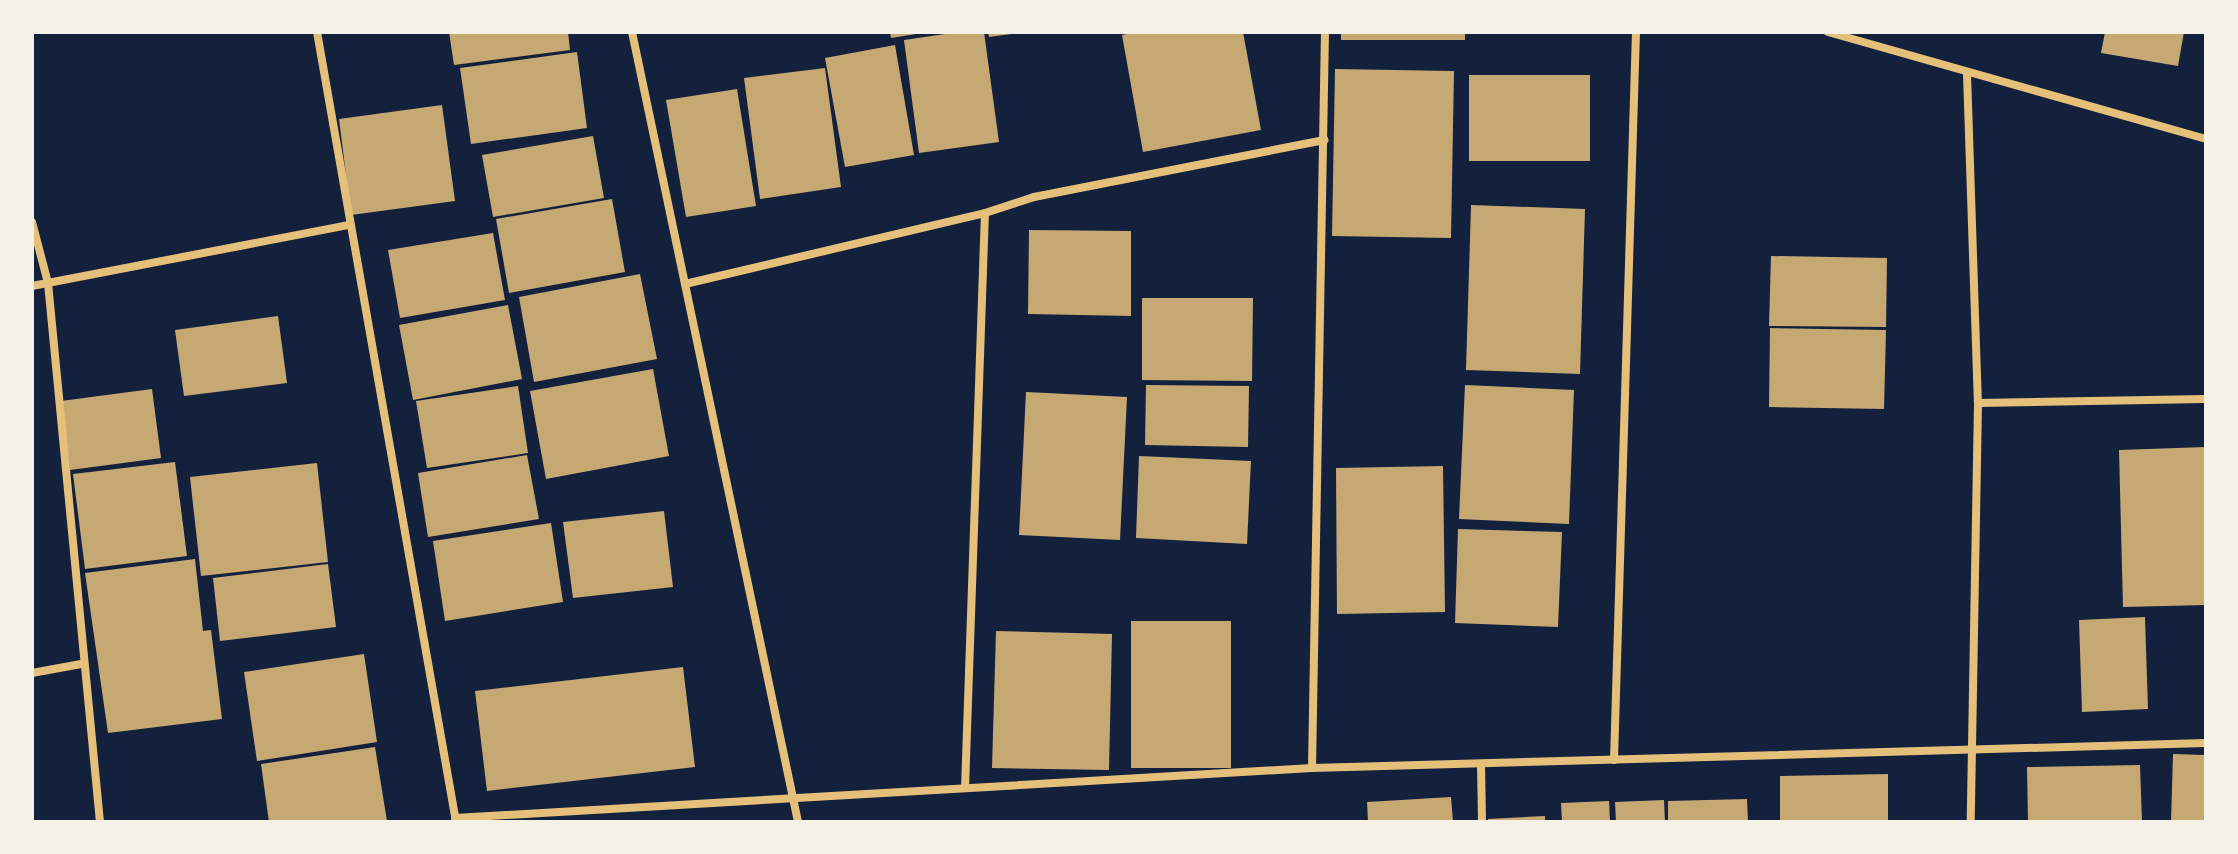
<!DOCTYPE html>
<html>
<head>
<meta charset="utf-8">
<style>
	body { margin:0 }
	#map { position:relative; width:2238px; height:854px; overflow:hidden; background:#14213d; font-family:"Exo 2",sans-serif }
	div>[style] { position:absolute }
	.building>* { inset:0; background:#c6a872 }
	.minor>* { height:8px; margin:-4px; padding:0 4px; transform-origin:4px; border-radius:4px; background:#e5c07b }
	span { translate:-50% -50%; white-space:nowrap; text-align:center; line-height:1.15; -webkit-text-stroke:8px #f6f1e7; paint-order:stroke }
	.frame { position:absolute; inset:0; border:34px solid #f6f1e7; pointer-events:none }
</style>
</head>
<body>
<div id="map">
	<div class="building">
		<i style="clip-path:polygon(449px 32px,568px 32px,570px 50px,454px 65px)"></i>
		<i style="clip-path:polygon(890px 32px,916px 32px,916px 34px,891px 38px)"></i>
		<i style="clip-path:polygon(959px 32px,984px 32px,999px 142px,919px 153px,904px 40px)"></i>
		<i style="clip-path:polygon(988px 32px,1011px 32px,1011px 34px,989px 37px)"></i>
		<i style="clip-path:polygon(1139px 32px,1243px 32px,1261px 130px,1143px 152px,1122px 35px)"></i>
		<i style="clip-path:polygon(1341px 32px,1465px 32px,1465px 40px,1341px 40px)"></i>
		<i style="clip-path:polygon(2105px 32px,2184px 32px,2178px 66px,2101px 53px)"></i>
		<i style="clip-path:polygon(895px 45px,914px 155px,845px 167px,825px 58px)"></i>
		<i style="clip-path:polygon(577px 52px,587px 128px,471px 144px,460px 68px)"></i>
		<i style="clip-path:polygon(825px 68px,841px 187px,760px 199px,744px 78px)"></i>
		<i style="clip-path:polygon(1335px 69px,1454px 71px,1451px 238px,1332px 236px)"></i>
		<i style="clip-path:polygon(1469px 75px,1590px 75px,1590px 161px,1469px 161px)"></i>
		<i style="clip-path:polygon(737px 89px,756px 206px,686px 217px,666px 100px)"></i>
		<i style="clip-path:polygon(442px 105px,455px 201px,351px 215px,339px 119px)"></i>
		<i style="clip-path:polygon(593px 136px,604px 198px,493px 217px,482px 155px)"></i>
		<i style="clip-path:polygon(612px 199px,625px 272px,509px 293px,496px 219px)"></i>
		<i style="clip-path:polygon(1471px 205px,1585px 209px,1580px 374px,1466px 370px)"></i>
		<i style="clip-path:polygon(1029px 230px,1131px 231px,1131px 316px,1028px 314px)"></i>
		<i style="clip-path:polygon(493px 233px,505px 300px,400px 318px,388px 250px)"></i>
		<i style="clip-path:polygon(1771px 256px,1887px 258px,1886px 327px,1769px 326px)"></i>
		<i style="clip-path:polygon(640px 274px,657px 359px,534px 382px,519px 297px)"></i>
		<i style="clip-path:polygon(1142px 298px,1253px 298px,1252px 381px,1142px 380px)"></i>
		<i style="clip-path:polygon(508px 305px,522px 379px,413px 400px,399px 325px)"></i>
		<i style="clip-path:polygon(278px 316px,287px 383px,184px 396px,175px 330px)"></i>
		<i style="clip-path:polygon(1770px 328px,1886px 330px,1884px 409px,1769px 407px)"></i>
		<i style="clip-path:polygon(653px 369px,669px 456px,546px 479px,530px 391px)"></i>
		<i style="clip-path:polygon(1146px 385px,1249px 386px,1248px 447px,1145px 445px)"></i>
		<i style="clip-path:polygon(1465px 385px,1574px 390px,1569px 524px,1459px 519px)"></i>
		<i style="clip-path:polygon(518px 386px,528px 453px,427px 468px,416px 401px)"></i>
		<i style="clip-path:polygon(152px 389px,161px 458px,70px 470px,61px 401px)"></i>
		<i style="clip-path:polygon(1026px 392px,1127px 397px,1120px 540px,1019px 535px)"></i>
		<i style="clip-path:polygon(2205px 447px,2206px 605px,2123px 607px,2119px 450px)"></i>
		<i style="clip-path:polygon(527px 455px,539px 519px,428px 537px,418px 473px)"></i>
		<i style="clip-path:polygon(1139px 456px,1251px 461px,1247px 544px,1136px 538px)"></i>
		<i style="clip-path:polygon(175px 462px,187px 556px,85px 569px,73px 474px)"></i>
		<i style="clip-path:polygon(317px 463px,328px 562px,201px 576px,190px 477px)"></i>
		<i style="clip-path:polygon(1443px 466px,1445px 612px,1337px 614px,1336px 468px)"></i>
		<i style="clip-path:polygon(664px 511px,673px 587px,573px 598px,563px 522px)"></i>
		<i style="clip-path:polygon(551px 523px,563px 602px,445px 621px,433px 541px)"></i>
		<i style="clip-path:polygon(1458px 529px,1562px 532px,1558px 627px,1455px 623px)"></i>
		<i style="clip-path:polygon(195px 559px,203px 631px,211px 630px,222px 719px,108px 733px,85px 573px)"></i>
		<i style="clip-path:polygon(328px 564px,336px 627px,220px 641px,213px 578px)"></i>
		<i style="clip-path:polygon(2145px 617px,2148px 709px,2082px 712px,2079px 620px)"></i>
		<i style="clip-path:polygon(1131px 621px,1231px 621px,1231px 768px,1131px 768px)"></i>
		<i style="clip-path:polygon(996px 631px,1112px 634px,1109px 770px,992px 768px)"></i>
		<i style="clip-path:polygon(364px 654px,377px 742px,257px 761px,244px 672px)"></i>
		<i style="clip-path:polygon(683px 667px,695px 767px,487px 791px,475px 691px)"></i>
		<i style="clip-path:polygon(375px 747px,387px 821px,269px 822px,261px 764px)"></i>
		<i style="clip-path:polygon(2173px 754px,2206px 755px,2206px 822px,2171px 822px)"></i>
		<i style="clip-path:polygon(2140px 765px,2142px 822px,2028px 822px,2027px 767px)"></i>
		<i style="clip-path:polygon(1888px 774px,1888px 822px,1780px 822px,1780px 776px)"></i>
		<i style="clip-path:polygon(1451px 797px,1453px 822px,1368px 822px,1367px 802px)"></i>
		<i style="clip-path:polygon(1747px 799px,1748px 822px,1668px 822px,1668px 801px)"></i>
		<i style="clip-path:polygon(1664px 800px,1665px 822px,1616px 822px,1615px 802px)"></i>
		<i style="clip-path:polygon(1609px 801px,1610px 822px,1562px 822px,1561px 803px)"></i>
		<i style="clip-path:polygon(1545px 816px,1545px 822px,1488px 822px,1488px 819px)"></i>
	</div>
	<div class="minor">
		<i style="left:317px;top:32px;width:802px;rotate:80.02deg"></i>
		<i style="left:632px;top:32px;width:807px;rotate:78.13deg"></i>
		<i style="left:1828px;top:32px;width:393px;rotate:15.8deg"></i>
		<i style="left:1967px;top:74px;width:329px;rotate:88.1deg"></i>
		<i style="left:1978px;top:403px;width:419px;rotate:91deg"></i>
		<i style="left:32px;top:222px;width:63px;rotate:75.3deg"></i>
		<i style="left:48px;top:283px;width:542px;rotate:84.49deg"></i>
		<i style="left:685px;top:284px;width:308px;rotate:-13.3deg"></i>
		<i style="left:32px;top:286px;width:323px;rotate:-10.9deg"></i>
		<i style="left:1978px;top:403px;width:228px;rotate:-1deg"></i>
		<i style="left:32px;top:673px;width:50px;rotate:-10.4deg"></i>
		<i style="left:1614px;top:760px;width:728px;rotate:-88.27deg"></i>
		<i style="left:1481px;top:764px;width:58px;rotate:89deg"></i>
		<i style="left:1312px;top:768px;width:736px;rotate:-88.99deg"></i>
		<i style="left:965px;top:788px;width:575px;rotate:-88.01deg"></i>
		<i style="left:985px;top:213px;width:52px;rotate:-18.1deg"></i>
		<i style="left:1034px;top:197px;width:296px;rotate:-11.1deg"></i>
		<i style="left:455px;top:818px;width:858px;rotate:-3.34deg"></i>
		<i style="left:1312px;top:768px;width:894px;rotate:-1.6deg"></i>
	</div>
	<div class="frame"></div>
</div>
</body>
</html>
